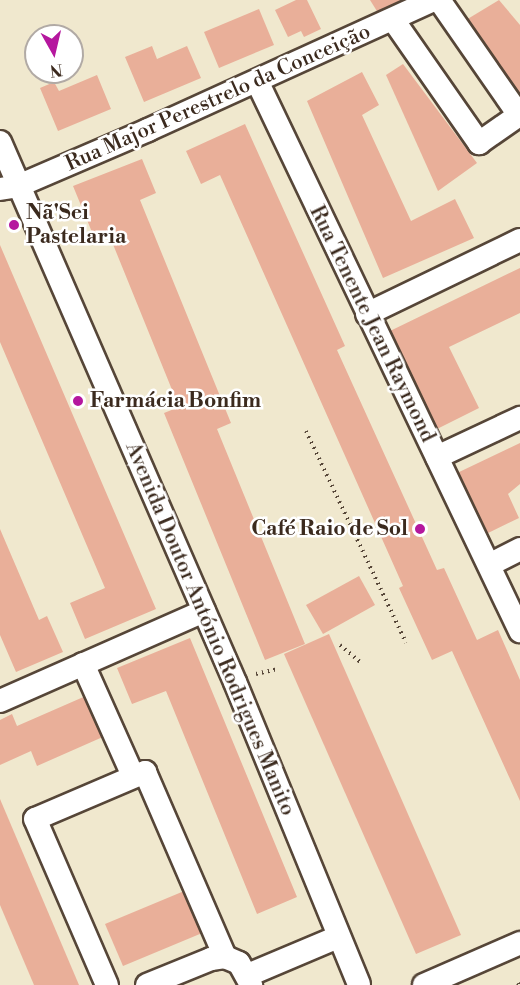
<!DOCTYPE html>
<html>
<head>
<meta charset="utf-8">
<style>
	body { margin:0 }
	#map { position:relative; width:520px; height:985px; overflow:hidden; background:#f0e8ce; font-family:"Libre Bodoni",serif }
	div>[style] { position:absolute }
	.building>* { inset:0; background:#e9af99 }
	.path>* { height:4px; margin-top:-2px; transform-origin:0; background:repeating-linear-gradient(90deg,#564638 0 1.5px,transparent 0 6px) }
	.roads { filter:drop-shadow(2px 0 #564638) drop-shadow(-2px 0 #564638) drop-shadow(0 2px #564638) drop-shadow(0 -2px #564638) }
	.minor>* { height:22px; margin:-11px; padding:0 11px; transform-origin:11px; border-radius:11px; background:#fff }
	.dots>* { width:16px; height:16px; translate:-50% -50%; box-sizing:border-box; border:3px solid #fff; border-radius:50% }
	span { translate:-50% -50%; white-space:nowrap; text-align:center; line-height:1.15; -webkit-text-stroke:5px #fff; paint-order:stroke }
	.street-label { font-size:21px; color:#3b2a1e }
	.poi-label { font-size:21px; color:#3b2a1e; font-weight:700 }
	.left { translate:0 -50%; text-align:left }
	.right { translate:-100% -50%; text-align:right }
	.north { position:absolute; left:24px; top:24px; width:60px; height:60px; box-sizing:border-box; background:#fff; border:2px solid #b1aaa5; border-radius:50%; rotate:172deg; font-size:16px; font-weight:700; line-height:24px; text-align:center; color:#3b2a1e }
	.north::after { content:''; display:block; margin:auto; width:21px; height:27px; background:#b5179e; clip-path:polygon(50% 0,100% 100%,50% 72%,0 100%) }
</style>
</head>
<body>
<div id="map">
	<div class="building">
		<i style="clip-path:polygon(296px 0,307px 0,321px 29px,304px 37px,301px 31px,288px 37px,275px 10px)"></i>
		<i style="clip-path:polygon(370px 0,405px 0,380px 16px)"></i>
		<i style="clip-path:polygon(499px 0,520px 25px,520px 108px,461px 23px)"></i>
		<i style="clip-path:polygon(259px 9px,274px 45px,219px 68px,204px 32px)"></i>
		<i style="clip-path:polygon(152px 46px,157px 59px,187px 46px,201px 78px,144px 102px,125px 57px)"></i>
		<i style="clip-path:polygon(403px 64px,477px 163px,438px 191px,386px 75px)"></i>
		<i style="clip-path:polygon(362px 72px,379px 105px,362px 115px,411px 221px,455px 199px,474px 238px,383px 278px,307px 101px)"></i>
		<i style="clip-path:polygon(97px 75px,111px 109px,58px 131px,40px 88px,54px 82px,59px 91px)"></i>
		<i style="clip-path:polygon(245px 124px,345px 346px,337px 350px,437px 570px,444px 568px,477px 640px,498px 630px,520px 680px,520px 801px,452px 651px,432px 660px,399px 588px,403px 586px,220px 175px,201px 184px,186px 151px)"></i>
		<i style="clip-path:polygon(142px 159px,156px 193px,140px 200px,231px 423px,217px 429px,305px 644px,265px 660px,164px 413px,179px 407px,108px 232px,94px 237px,73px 186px)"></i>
		<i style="clip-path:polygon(0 245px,156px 609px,85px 639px,70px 603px,105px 588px,0 342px)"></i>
		<i style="clip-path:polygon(520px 268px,520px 313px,449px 347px,479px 408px,437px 429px,390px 331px)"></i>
		<i style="clip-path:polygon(520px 443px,520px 484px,508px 494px,519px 518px,484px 535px,455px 474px)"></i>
		<i style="clip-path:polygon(0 529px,39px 620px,47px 616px,63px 652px,16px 672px,0 635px)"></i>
		<i style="clip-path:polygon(359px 576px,375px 605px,323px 634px,306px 605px)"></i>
		<i style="clip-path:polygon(329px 634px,461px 935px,416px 954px,284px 654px)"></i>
		<i style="clip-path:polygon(190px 638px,297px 897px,257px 914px,166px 691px,132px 704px,117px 668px)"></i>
		<i style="clip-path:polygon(88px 695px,105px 736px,37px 766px,31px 751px,0 765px,0 720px,12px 714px,17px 726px)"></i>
		<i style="clip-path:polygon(0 799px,79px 985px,34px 985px,0 905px)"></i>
		<i style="clip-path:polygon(189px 889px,207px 931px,123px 966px,105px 924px)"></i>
	</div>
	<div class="path">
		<i style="left:306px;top:431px;width:234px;rotate:64.7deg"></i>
		<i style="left:340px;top:645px;width:26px;rotate:40deg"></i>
		<i style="left:256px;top:674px;width:23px;rotate:-13deg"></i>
		<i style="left:518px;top:983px;width:2px;rotate:63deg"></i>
	</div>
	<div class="roads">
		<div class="minor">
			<i style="left:394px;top:21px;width:149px;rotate:55.1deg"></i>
			<i style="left:479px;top:143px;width:49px;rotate:-35deg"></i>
			<i style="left:519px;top:115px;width:140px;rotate:-124.8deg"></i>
			<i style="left:257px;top:81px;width:610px;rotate:64.44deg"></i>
			<i style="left:0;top:142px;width:589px;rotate:66.48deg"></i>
			<i style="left:235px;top:682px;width:327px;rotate:67.7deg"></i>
			<i style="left:0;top:189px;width:18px;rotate:-9deg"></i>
			<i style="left:18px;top:186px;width:142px;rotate:-23.3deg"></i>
			<i style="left:148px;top:130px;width:313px;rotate:-24.5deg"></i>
			<i style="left:367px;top:314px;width:170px;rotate:-25.8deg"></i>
			<i style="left:437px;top:457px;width:92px;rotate:-25.2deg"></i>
			<i style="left:489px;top:565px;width:35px;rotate:-27deg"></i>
			<i style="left:83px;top:664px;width:123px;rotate:65.9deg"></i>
			<i style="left:0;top:701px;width:223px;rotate:-23.8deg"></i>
			<i style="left:248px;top:975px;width:98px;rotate:-22.9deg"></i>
			<i style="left:107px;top:985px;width:181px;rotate:-113.4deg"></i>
			<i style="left:35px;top:819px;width:120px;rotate:-23.1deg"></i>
			<i style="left:145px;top:772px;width:202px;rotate:66.6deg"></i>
			<i style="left:147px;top:985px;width:69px;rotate:-22.1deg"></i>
			<i style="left:211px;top:959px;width:14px;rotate:-8deg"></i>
			<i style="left:225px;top:957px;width:15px;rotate:23deg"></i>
			<i style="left:239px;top:963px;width:25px;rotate:61deg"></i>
			<i style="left:424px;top:985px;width:105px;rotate:-23.6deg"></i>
		</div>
	</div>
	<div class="dots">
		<i style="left:14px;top:225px;background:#b5179e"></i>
		<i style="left:78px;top:401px;background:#b5179e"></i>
		<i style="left:420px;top:529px;background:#b5179e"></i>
	</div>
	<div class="street-label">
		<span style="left:218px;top:98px;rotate:-24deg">Rua Major Perestrelo da Conceição</span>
		<span style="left:372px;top:324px;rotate:64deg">Rua Tenente Jean Raymond</span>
		<span style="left:210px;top:629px;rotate:67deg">Avenida Doutor António Rodrigues Manito</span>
	</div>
	<div class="poi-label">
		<span class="left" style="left:26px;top:225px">Nã'Sei<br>Pastelaria</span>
		<span class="left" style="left:90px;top:401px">Farmácia Bonfim</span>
		<span class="right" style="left:408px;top:529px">Café Raio de Sol</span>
	</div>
	<div class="north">N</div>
</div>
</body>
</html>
